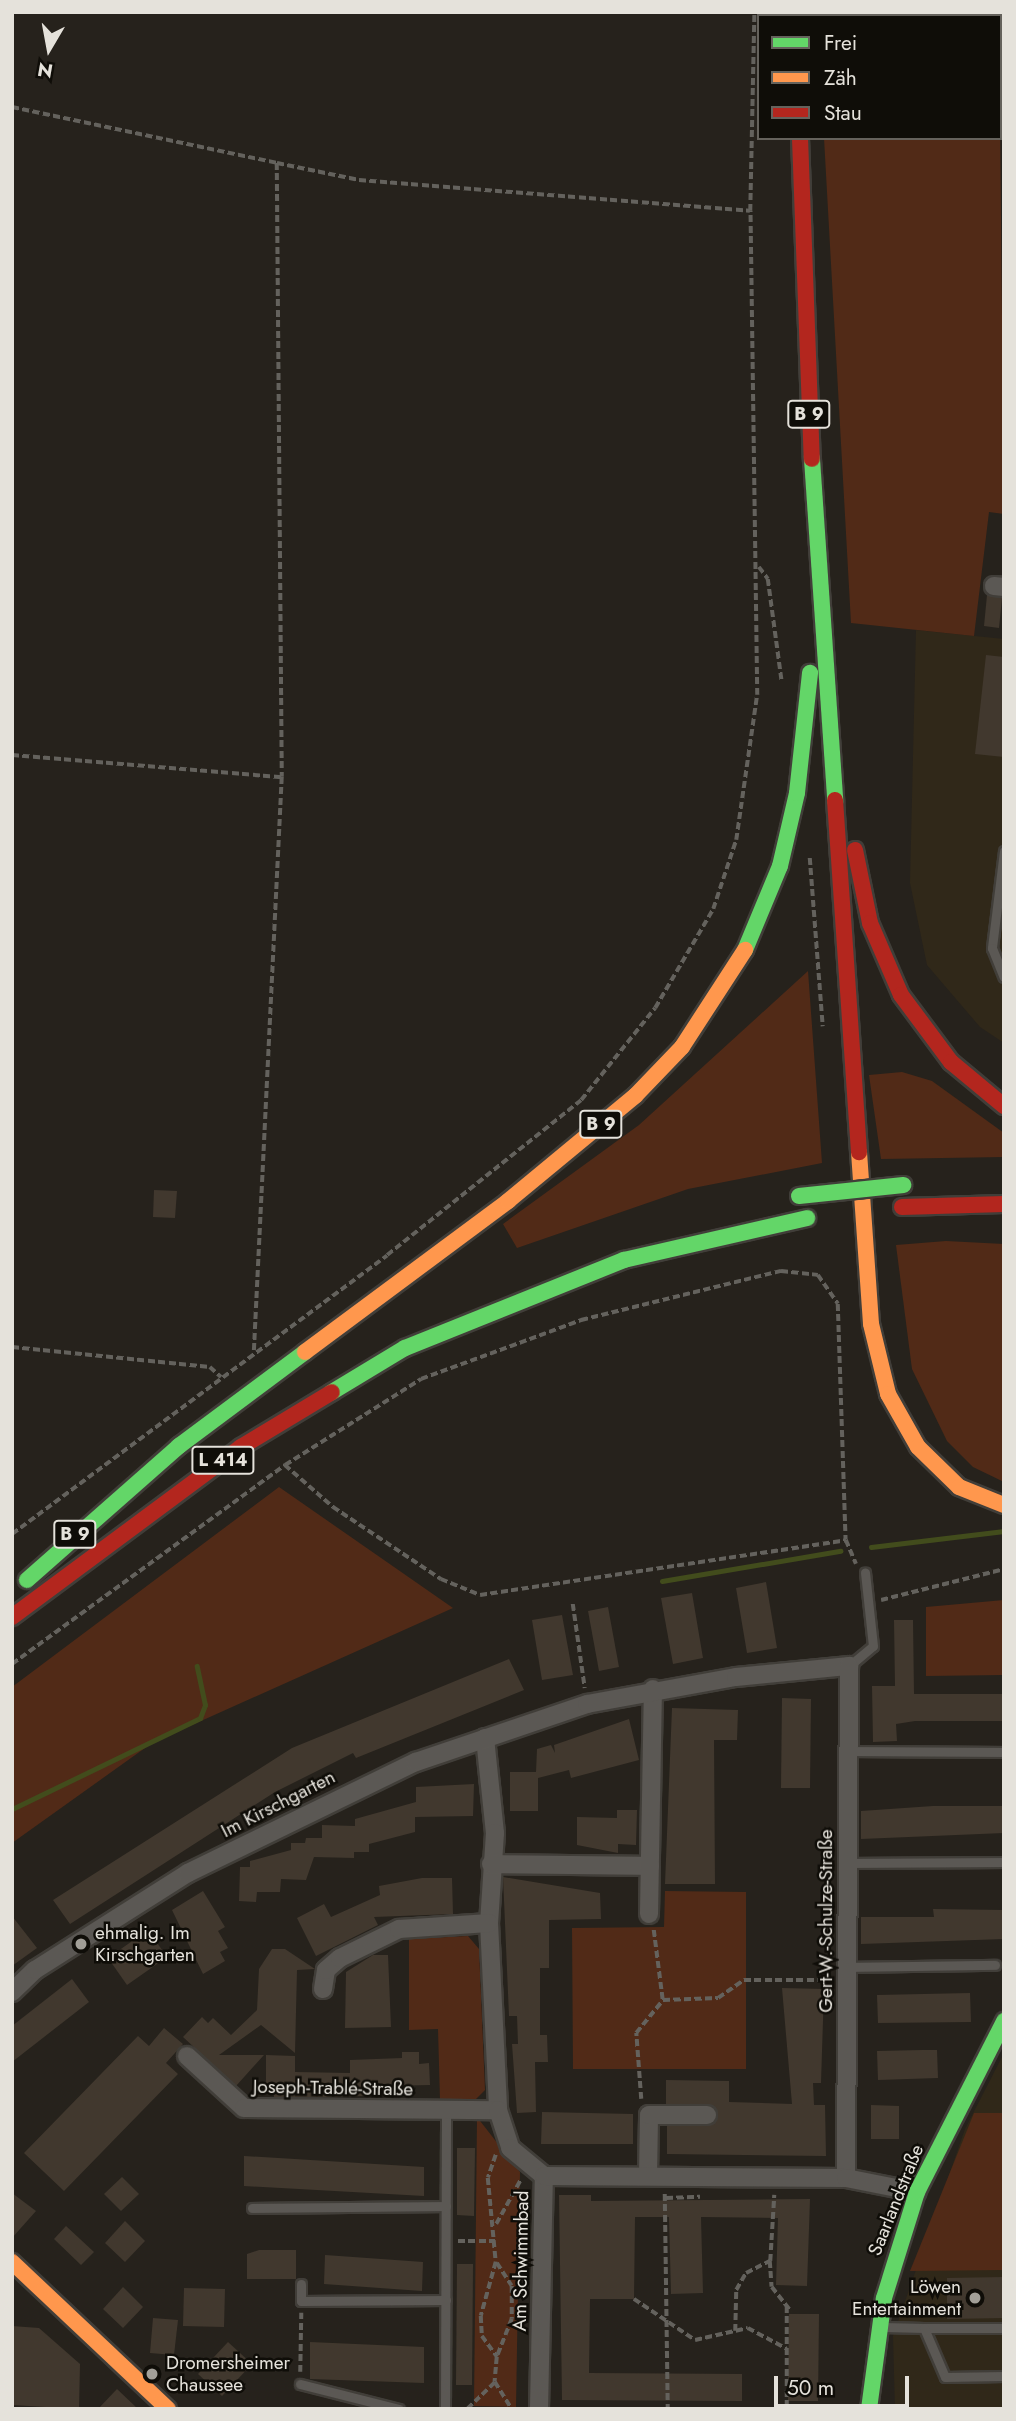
<!DOCTYPE html>
<html>
<head>
<meta charset="utf-8">
<style>
	body { margin:0 }
	#map { position:relative; width:1016px; height:2421px; overflow:hidden; background:#26221c; font-family:Jost,sans-serif }
	div>[style] { position:absolute }
	.built>* { inset:0; background:#302819 }
	.green>* { inset:0; background:#512a17 }
	.stream>* { height:5px; margin:-2.5px; padding:0 2.5px; transform-origin:2.5px; border-radius:2.5px; background:#424c1c }
	.building>* { inset:0; background:#41382e }
	.path>* { height:3.5px; margin-top:-1.75px; transform-origin:0; background:repeating-linear-gradient(90deg,#64625d 0 7px,transparent 0 10.5px) }
	.roads { filter:drop-shadow(2px 0 #413e39) drop-shadow(-2px 0 #413e39) drop-shadow(0 2px #413e39) drop-shadow(0 -2px #413e39) }
	.lane>* { height:9px; margin:-4.5px; padding:0 4.5px; transform-origin:4.5px; border-radius:4.5px; background:#5b5854 }
	.street>* { height:18px; margin:-9px; padding:0 9px; transform-origin:9px; border-radius:9px; background:#5b5854 }
	.fast>* { height:16px; margin:-8px; padding:0 8px; transform-origin:8px; border-radius:8px; background:#63d668 }
	.slow>* { height:16px; margin:-8px; padding:0 8px; transform-origin:8px; border-radius:8px; background:#ff974d }
	.jam>* { height:16px; margin:-8px; padding:0 8px; transform-origin:8px; border-radius:8px; background:#b3261e }
	.bridges { filter:drop-shadow(2px 0 #413e39) drop-shadow(-2px 0 #413e39) drop-shadow(0 2px #413e39) drop-shadow(0 -2px #413e39) }
	.fast-bridge>* { height:16px; margin:-8px; padding:0 8px; transform-origin:8px; border-radius:8px; background:#63d668 }
	.dots>* { width:19px; height:19px; translate:-50% -50%; box-sizing:border-box; border:4px solid #0f0d08; border-radius:50% }
	span { translate:-50% -50%; white-space:nowrap; text-align:center; line-height:1.15; -webkit-text-stroke:5px #0f0d08; paint-order:stroke }
	.shield-label span { padding:2px 5px; background:#0f0d08; border:2px solid; border-radius:5px; -webkit-text-stroke-width:0 }
	.shield-label { font-size:18px; color:#e5e2db; font-weight:700 }
	.street-label { font-size:19px; color:#e5e2db }
	.poi-label { font-size:19px; color:#e5e2db }
	.left { translate:0 -50%; text-align:left }
	.right { translate:-100% -50%; text-align:right }
	.frame { position:absolute; inset:0; border:14px solid #e5e2db; pointer-events:none }
	.legend { position:absolute; left:757px; top:14px; width:245px; height:126px; box-sizing:border-box; background:#0f0d08; border:2px solid #65625c; margin:0; padding:9px 12px; list-style:none; font-size:21px; color:#e5e2db }
	.legend li { display:flex; align-items:center; gap:14px; height:35px }
	.legend b { width:35px; border:2px solid #65625c }
	.north { position:absolute; left:14px; top:14px; width:70px; height:70px; -webkit-text-stroke:5px #0f0d08; paint-order:stroke; rotate:190deg; font-size:19px; font-weight:700; line-height:28px; text-align:center; color:#e5e2db }
	.north::after { content:''; display:block; margin:auto; width:24px; height:32px; background:#e5e2db; clip-path:polygon(50% 0,100% 100%,50% 72%,0 100%) }
	.scale { position:absolute; left:774px; top:2376px; width:135px; height:32px; box-sizing:border-box; border:4px solid #e5e2db; border-top:0; padding-left:9px; font-size:21px; line-height:24px; white-space:nowrap; color:#e5e2db; -webkit-text-stroke:5px #0f0d08; paint-order:stroke }
</style>
</head>
<body>
<div id="map">
	<div class="built">
		<i style="clip-path:polygon(916px 630px,1004px 639px,1004px 1043px,980px 1027px,927px 965px,910px 883px)"></i>
		<i style="clip-path:polygon(1004px 2053px,1004px 2409px,895px 2409px,893px 2336px,965px 2129px)"></i>
	</div>
	<div class="green">
		<i style="clip-path:polygon(1000px 120px,1004px 514px,989px 512px,974px 636px,851px 623px,824px 138px,1000px 138px)"></i>
		<i style="clip-path:polygon(808px 971px,822px 1163px,688px 1189px,517px 1248px,503px 1224px,639px 1125px)"></i>
		<i style="clip-path:polygon(902px 1072px,932px 1081px,1004px 1133px,1004px 1157px,881px 1159px,869px 1075px)"></i>
		<i style="clip-path:polygon(946px 1241px,1004px 1244px,1004px 1482px,973px 1467px,947px 1441px,912px 1369px,896px 1245px)"></i>
		<i style="clip-path:polygon(279px 1487px,453px 1608px,152px 1743px,12px 1843px,12px 1687px)"></i>
		<i style="clip-path:polygon(1004px 1600px,1004px 1675px,926px 1676px,926px 1607px)"></i>
		<i style="clip-path:polygon(665px 1891px,746px 1892px,746px 2069px,573px 2069px,572px 1928px,664px 1927px)"></i>
		<i style="clip-path:polygon(468px 1936px,479px 1949px,485px 2090px,475px 2100px,440px 2100px,438px 2029px,409px 2030px,409px 1939px)"></i>
		<i style="clip-path:polygon(974px 2113px,1004px 2113px,1004px 2270px,910px 2271px)"></i>
		<i style="clip-path:polygon(477px 2117px,520px 2172px,516px 2407px,474px 2406px)"></i>
	</div>
	<div class="stream">
		<i style="left:871px;top:1547px;width:134px;rotate:-6.9deg"></i>
		<i style="left:662px;top:1581px;width:181px;rotate:-9.6deg"></i>
		<i style="left:12px;top:1809px;width:209px;rotate:-25.8deg"></i>
		<i style="left:200px;top:1718px;width:14px;rotate:-69deg"></i>
		<i style="left:205px;top:1705px;width:40px;rotate:-102deg"></i>
	</div>
	<div class="building">
		<i style="clip-path:polygon(987px 595px,1002px 598px,999px 628px,984px 626px)"></i>
		<i style="clip-path:polygon(986px 655px,1004px 657px,1004px 757px,975px 754px)"></i>
		<i style="clip-path:polygon(154px 1190px,177px 1191px,175px 1218px,153px 1217px)"></i>
		<i style="clip-path:polygon(766px 1582px,777px 1648px,747px 1653px,736px 1588px)"></i>
		<i style="clip-path:polygon(692px 1593px,703px 1658px,673px 1664px,661px 1598px)"></i>
		<i style="clip-path:polygon(608px 1607px,619px 1667px,599px 1671px,588px 1611px)"></i>
		<i style="clip-path:polygon(562px 1615px,573px 1675px,542px 1680px,532px 1620px)"></i>
		<i style="clip-path:polygon(894px 1620px,913px 1620px,914px 1694px,1004px 1694px,1004px 1721px,915px 1721px,896px 1724px,897px 1741px,873px 1742px,872px 1686px,895px 1686px)"></i>
		<i style="clip-path:polygon(509px 1659px,524px 1690px,356px 1758px,353px 1753px,275px 1792px,70px 1924px,53px 1900px,292px 1748px)"></i>
		<i style="clip-path:polygon(782px 1698px,811px 1699px,810px 1788px,781px 1788px)"></i>
		<i style="clip-path:polygon(672px 1708px,738px 1710px,737px 1740px,714px 1740px,715px 1884px,665px 1884px)"></i>
		<i style="clip-path:polygon(629px 1719px,639px 1760px,571px 1778px,569px 1770px,538px 1778px,538px 1811px,510px 1811px,510px 1772px,536px 1772px,537px 1749px,551px 1745px,555px 1753px,554px 1745px)"></i>
		<i style="clip-path:polygon(474px 1784px,473px 1816px,415px 1817px,415px 1832px,369px 1844px,369px 1852px,354px 1852px,354px 1858px,314px 1857px,306px 1880px,281px 1879px,280px 1892px,257px 1892px,256px 1902px,239px 1901px,240px 1867px,250px 1867px,250px 1861px,291px 1850px,291px 1843px,305px 1843px,306px 1838px,322px 1838px,322px 1825px,355px 1826px,355px 1819px,416px 1802px,416px 1787px)"></i>
		<i style="clip-path:polygon(933px 1806px,1004px 1806px,1004px 1833px,861px 1839px,861px 1811px)"></i>
		<i style="clip-path:polygon(617px 1810px,637px 1810px,636px 1845px,618px 1844px,618px 1853px,577px 1845px,577px 1817px,617px 1818px)"></i>
		<i style="clip-path:polygon(503px 1877px,600px 1893px,601px 1919px,549px 1920px,549px 1968px,540px 1968px,540px 2035px,547px 2035px,548px 2062px,535px 2062px,536px 2112px,517px 2113px,512px 2044px,518px 2044px,517px 2016px,509px 2016px)"></i>
		<i style="clip-path:polygon(422px 1878px,452px 1878px,453px 1914px,374px 1917px,378px 1925px,316px 1956px,297px 1918px,324px 1904px,331px 1917px,380px 1895px,379px 1886px)"></i>
		<i style="clip-path:polygon(203px 1891px,225px 1927px,218px 1931px,228px 1948px,220px 1952px,225px 1961px,203px 1974px,172px 1910px)"></i>
		<i style="clip-path:polygon(933px 1909px,1004px 1910px,1004px 1939px,861px 1944px,861px 1917px,934px 1917px)"></i>
		<i style="clip-path:polygon(12px 1916px,37px 1948px,12px 1966px)"></i>
		<i style="clip-path:polygon(148px 1930px,167px 1957px,127px 1985px,108px 1958px)"></i>
		<i style="clip-path:polygon(272px 1949px,285px 1949px,315px 1969px,297px 1970px,295px 2053px,261px 2025px,219px 2055px,264px 2055px,236px 2086px,183px 2037px,202px 2017px,208px 2023px,213px 2018px,231px 2035px,257px 2010px,259px 1969px)"></i>
		<i style="clip-path:polygon(373px 1955px,388px 1955px,391px 2027px,345px 2028px,346px 1972px)"></i>
		<i style="clip-path:polygon(72px 1979px,89px 2002px,12px 2062px,12px 2026px)"></i>
		<i style="clip-path:polygon(782px 1988px,824px 1989px,821px 2083px,813px 2083px,814px 2105px,825px 2105px,826px 2156px,667px 2154px,667px 2126px,708px 2126px,718px 2114px,708px 2104px,666px 2104px,666px 2080px,729px 2081px,729px 2102px,792px 2104px)"></i>
		<i style="clip-path:polygon(970px 1993px,971px 2022px,878px 2023px,877px 1995px)"></i>
		<i style="clip-path:polygon(164px 2028px,183px 2044px,166px 2063px,178px 2074px,64px 2191px,24px 2153px,138px 2036px,149px 2046px)"></i>
		<i style="clip-path:polygon(922px 2050px,937px 2050px,938px 2078px,878px 2080px,877px 2051px)"></i>
		<i style="clip-path:polygon(402px 2052px,419px 2052px,419px 2064px,429px 2063px,430px 2085px,386px 2086px,387px 2095px,336px 2097px,274px 2097px,274px 2086px,266px 2086px,266px 2055px,295px 2056px,295px 2072px,350px 2073px,350px 2060px,402px 2058px)"></i>
		<i style="clip-path:polygon(871px 2105px,899px 2106px,899px 2139px,871px 2139px)"></i>
		<i style="clip-path:polygon(542px 2112px,633px 2114px,633px 2144px,541px 2144px)"></i>
		<i style="clip-path:polygon(457px 2148px,475px 2148px,474px 2216px,457px 2215px)"></i>
		<i style="clip-path:polygon(244px 2156px,424px 2167px,424px 2196px,244px 2186px)"></i>
		<i style="clip-path:polygon(122px 2177px,139px 2194px,121px 2211px,104px 2194px)"></i>
		<i style="clip-path:polygon(12px 2193px,36px 2211px,12px 2238px)"></i>
		<i style="clip-path:polygon(559px 2195px,591px 2195px,591px 2201px,810px 2199px,807px 2286px,776px 2285px,778px 2218px,701px 2217px,703px 2293px,671px 2294px,669px 2217px,635px 2217px,634px 2299px,590px 2299px,589px 2373px,742px 2374px,742px 2401px,562px 2400px)"></i>
		<i style="clip-path:polygon(125px 2221px,145px 2241px,125px 2262px,105px 2243px)"></i>
		<i style="clip-path:polygon(66px 2226px,94px 2252px,81px 2265px,54px 2239px)"></i>
		<i style="clip-path:polygon(259px 2250px,296px 2250px,296px 2279px,247px 2279px,247px 2254px)"></i>
		<i style="clip-path:polygon(325px 2255px,423px 2262px,422px 2291px,324px 2284px)"></i>
		<i style="clip-path:polygon(457px 2264px,473px 2264px,472px 2385px,456px 2385px)"></i>
		<i style="clip-path:polygon(1004px 2277px,1004px 2318px,947px 2319px,947px 2278px)"></i>
		<i style="clip-path:polygon(123px 2287px,143px 2307px,123px 2328px,103px 2309px)"></i>
		<i style="clip-path:polygon(184px 2288px,225px 2289px,224px 2327px,183px 2326px)"></i>
		<i style="clip-path:polygon(789px 2314px,819px 2314px,818px 2401px,788px 2401px)"></i>
		<i style="clip-path:polygon(153px 2318px,178px 2320px,174px 2355px,150px 2353px)"></i>
		<i style="clip-path:polygon(12px 2326px,39px 2328px,80px 2364px,79px 2409px,12px 2405px)"></i>
		<i style="clip-path:polygon(228px 2342px,252px 2364px,222px 2396px,198px 2374px)"></i>
		<i style="clip-path:polygon(310px 2342px,424px 2347px,424px 2383px,310px 2379px)"></i>
		<i style="clip-path:polygon(117px 2389px,138px 2409px,98px 2409px)"></i>
	</div>
	<div class="path">
		<i style="left:12px;top:107px;width:271px;rotate:11.9deg"></i>
		<i style="left:277px;top:163px;width:614px;rotate:89.53deg"></i>
		<i style="left:277px;top:163px;width:84px;rotate:11.7deg"></i>
		<i style="left:359px;top:180px;width:392px;rotate:4.5deg"></i>
		<i style="left:759px;top:567px;width:15px;rotate:53deg"></i>
		<i style="left:768px;top:579px;width:105px;rotate:82.3deg"></i>
		<i style="left:12px;top:755px;width:271px;rotate:4.7deg"></i>
		<i style="left:282px;top:777px;width:577px;rotate:92.78deg"></i>
		<i style="left:810px;top:858px;width:169px;rotate:85.6deg"></i>
		<i style="left:12px;top:1347px;width:199px;rotate:5.8deg"></i>
		<i style="left:210px;top:1367px;width:15px;rotate:42deg"></i>
		<i style="left:285px;top:1465px;width:64px;rotate:41.2deg"></i>
		<i style="left:333px;top:1507px;width:130px;rotate:33.7deg"></i>
		<i style="left:441px;top:1579px;width:42px;rotate:22.3deg"></i>
		<i style="left:480px;top:1595px;width:370px;rotate:-8.5deg"></i>
		<i style="left:12px;top:1534px;width:467px;rotate:-36.6deg"></i>
		<i style="left:387px;top:1255px;width:248px;rotate:-38.6deg"></i>
		<i style="left:581px;top:1100px;width:118px;rotate:-51.2deg"></i>
		<i style="left:655px;top:1008px;width:115px;rotate:-59.6deg"></i>
		<i style="left:713px;top:909px;width:73px;rotate:-71.6deg"></i>
		<i style="left:736px;top:840px;width:147px;rotate:-81.8deg"></i>
		<i style="left:757px;top:695px;width:484px;rotate:-90.8deg"></i>
		<i style="left:750px;top:211px;width:199px;rotate:-88.8deg"></i>
		<i style="left:881px;top:1600px;width:127px;rotate:-14.1deg"></i>
		<i style="left:573px;top:1604px;width:85px;rotate:81.9deg"></i>
		<i style="left:12px;top:1664px;width:338px;rotate:-36.1deg"></i>
		<i style="left:285px;top:1465px;width:161px;rotate:-32.3deg"></i>
		<i style="left:421px;top:1379px;width:171px;rotate:-20.2deg"></i>
		<i style="left:581px;top:1320px;width:206px;rotate:-13.8deg"></i>
		<i style="left:781px;top:1271px;width:37px;rotate:6deg"></i>
		<i style="left:818px;top:1275px;width:35px;rotate:55deg"></i>
		<i style="left:838px;top:1304px;width:236px;rotate:88.1deg"></i>
		<i style="left:846px;top:1540px;width:26px;rotate:67deg"></i>
		<i style="left:654px;top:1930px;width:71px;rotate:82.7deg"></i>
		<i style="left:641px;top:2099px;width:66px;rotate:-94.3deg"></i>
		<i style="left:636px;top:2033px;width:43px;rotate:-50.7deg"></i>
		<i style="left:663px;top:2000px;width:55px;rotate:-2.1deg"></i>
		<i style="left:718px;top:1998px;width:32px;rotate:-35deg"></i>
		<i style="left:744px;top:1980px;width:85px"></i>
		<i style="left:496px;top:2155px;width:24px;rotate:109deg"></i>
		<i style="left:488px;top:2178px;width:84px;rotate:84.6deg"></i>
		<i style="left:496px;top:2262px;width:56px;rotate:105.5deg"></i>
		<i style="left:481px;top:2316px;width:20px;rotate:87deg"></i>
		<i style="left:482px;top:2336px;width:26px;rotate:54deg"></i>
		<i style="left:665px;top:2194px;width:215px;rotate:89.2deg"></i>
		<i style="left:666px;top:2198px;width:34px;rotate:-2deg"></i>
		<i style="left:496px;top:2224px;width:51px;rotate:-60.9deg"></i>
		<i style="left:458px;top:2241px;width:37px"></i>
		<i style="left:770px;top:2261px;width:26px;rotate:86deg"></i>
		<i style="left:772px;top:2287px;width:31px;rotate:52deg"></i>
		<i style="left:497px;top:2263px;width:27px;rotate:57deg"></i>
		<i style="left:512px;top:2286px;width:33px;rotate:90deg"></i>
		<i style="left:512px;top:2319px;width:41px;rotate:111.5deg"></i>
		<i style="left:497px;top:2357px;width:25px;rotate:95deg"></i>
		<i style="left:495px;top:2382px;width:32px;rotate:58deg"></i>
		<i style="left:634px;top:2299px;width:73px;rotate:33.9deg"></i>
		<i style="left:695px;top:2340px;width:54px;rotate:-12.8deg"></i>
		<i style="left:748px;top:2328px;width:44px;rotate:28.3deg"></i>
		<i style="left:787px;top:2306px;width:103px;rotate:90deg"></i>
		<i style="left:735px;top:2331px;width:41px;rotate:-88.6deg"></i>
		<i style="left:736px;top:2290px;width:20px;rotate:-60deg"></i>
		<i style="left:746px;top:2273px;width:27px;rotate:-27deg"></i>
		<i style="left:770px;top:2261px;width:66px;rotate:-86.5deg"></i>
		<i style="left:300px;top:2372px;width:59px;rotate:-89deg"></i>
		<i style="left:467px;top:2409px;width:39px;rotate:-44deg"></i>
	</div>
	<div class="roads">
		<div class="lane">
			<i style="left:1004px;top:851px;width:98px;rotate:97.1deg"></i>
			<i style="left:992px;top:948px;width:31px;rotate:68deg"></i>
			<i style="left:849px;top:1666px;width:31px;rotate:-40deg"></i>
			<i style="left:873px;top:1646px;width:74px;rotate:-96.2deg"></i>
			<i style="left:848px;top:1751px;width:156px;rotate:0.4deg"></i>
			<i style="left:848px;top:1863px;width:156px;rotate:-0.4deg"></i>
			<i style="left:847px;top:1967px;width:148px;rotate:-0.8deg"></i>
			<i style="left:252px;top:2208px;width:194px;rotate:-0.6deg"></i>
			<i style="left:301px;top:2284px;width:17px;rotate:90deg"></i>
			<i style="left:301px;top:2301px;width:145px;rotate:-0.4deg"></i>
			<i style="left:883px;top:2327px;width:41px;rotate:1.4deg"></i>
			<i style="left:1004px;top:2328px;width:80px;rotate:180deg"></i>
			<i style="left:924px;top:2328px;width:53px;rotate:66.8deg"></i>
			<i style="left:945px;top:2377px;width:59px;rotate:-1deg"></i>
			<i style="left:300px;top:2384px;width:102px;rotate:14.2deg"></i>
			<i style="left:445px;top:2409px;width:298px;rotate:-89.8deg"></i>
		</div>
		<div class="street">
			<i style="left:994px;top:586px;width:10px;rotate:6deg"></i>
			<i style="left:485px;top:1738px;width:96px;rotate:84deg"></i>
			<i style="left:495px;top:1833px;width:90px;rotate:93.8deg"></i>
			<i style="left:489px;top:1923px;width:187px;rotate:87.2deg"></i>
			<i style="left:491px;top:1864px;width:159px;rotate:0.7deg"></i>
			<i style="left:649px;top:1914px;width:225px;rotate:-89deg"></i>
			<i style="left:323px;top:1989px;width:19px;rotate:-81deg"></i>
			<i style="left:326px;top:1970px;width:18px;rotate:-41deg"></i>
			<i style="left:340px;top:1958px;width:66px;rotate:-26.2deg"></i>
			<i style="left:399px;top:1929px;width:90px;rotate:-3.8deg"></i>
			<i style="left:12px;top:1992px;width:32px;rotate:-44deg"></i>
			<i style="left:35px;top:1970px;width:181px;rotate:-32.4deg"></i>
			<i style="left:188px;top:1873px;width:254px;rotate:-26deg"></i>
			<i style="left:416px;top:1762px;width:181px;rotate:-18.7deg"></i>
			<i style="left:587px;top:1704px;width:151px;rotate:-10.3deg"></i>
			<i style="left:736px;top:1677px;width:114px;rotate:-5.6deg"></i>
			<i style="left:849px;top:1666px;width:512px;rotate:90.34deg"></i>
			<i style="left:187px;top:2056px;width:77px;rotate:42.4deg"></i>
			<i style="left:244px;top:2108px;width:254px;rotate:0.5deg"></i>
			<i style="left:498px;top:2110px;width:40px;rotate:72deg"></i>
			<i style="left:510px;top:2148px;width:44px;rotate:39.5deg"></i>
			<i style="left:648px;top:2175px;width:60px;rotate:-89deg"></i>
			<i style="left:649px;top:2115px;width:58px"></i>
			<i style="left:539px;top:2409px;width:233px;rotate:-88.8deg"></i>
			<i style="left:544px;top:2176px;width:302px;rotate:0.4deg"></i>
			<i style="left:846px;top:2178px;width:72px;rotate:11.2deg"></i>
		</div>
		<div class="fast">
			<i style="left:801px;top:12px;width:4px;rotate:90deg"></i>
			<i style="left:812px;top:459px;width:342px;rotate:86.1deg"></i>
			<i style="left:745px;top:950px;width:91px;rotate:-67.4deg"></i>
			<i style="left:780px;top:866px;width:75px;rotate:-76.9deg"></i>
			<i style="left:797px;top:793px;width:121px;rotate:-83.8deg"></i>
			<i style="left:332px;top:1392px;width:85px;rotate:-31.1deg"></i>
			<i style="left:405px;top:1348px;width:236px;rotate:-21.9deg"></i>
			<i style="left:624px;top:1260px;width:188px;rotate:-12.9deg"></i>
			<i style="left:27px;top:1580px;width:203px;rotate:-41.4deg"></i>
			<i style="left:179px;top:1446px;width:157px;rotate:-36.7deg"></i>
			<i style="left:869px;top:2409px;width:112px;rotate:-82.3deg"></i>
			<i style="left:884px;top:2298px;width:111px;rotate:-72.7deg"></i>
			<i style="left:917px;top:2192px;width:192px;rotate:-63deg"></i>
		</div>
		<div class="slow">
			<i style="left:859px;top:1152px;width:172px;rotate:86deg"></i>
			<i style="left:871px;top:1324px;width:72px;rotate:76.3deg"></i>
			<i style="left:888px;top:1394px;width:61px;rotate:60.5deg"></i>
			<i style="left:918px;top:1447px;width:57px;rotate:44.3deg"></i>
			<i style="left:959px;top:1487px;width:48px;rotate:21.8deg"></i>
			<i style="left:305px;top:1352px;width:253px;rotate:-36.6deg"></i>
			<i style="left:508px;top:1201px;width:165px;rotate:-39.6deg"></i>
			<i style="left:635px;top:1096px;width:68px;rotate:-46.2deg"></i>
			<i style="left:682px;top:1047px;width:116px;rotate:-57deg"></i>
			<i style="left:12px;top:2262px;width:214px;rotate:43.3deg"></i>
		</div>
		<div class="jam">
			<i style="left:800px;top:138px;width:321px;rotate:87.9deg"></i>
			<i style="left:835px;top:800px;width:353px;rotate:86.1deg"></i>
			<i style="left:855px;top:850px;width:75px;rotate:78.4deg"></i>
			<i style="left:870px;top:923px;width:78px;rotate:66.7deg"></i>
			<i style="left:901px;top:995px;width:84px;rotate:53.3deg"></i>
			<i style="left:951px;top:1062px;width:69px;rotate:39.7deg"></i>
			<i style="left:902px;top:1207px;width:102px;rotate:-1.7deg"></i>
			<i style="left:12px;top:1617px;width:285px;rotate:-36.6deg"></i>
			<i style="left:241px;top:1447px;width:106px;rotate:-31.1deg"></i>
		</div>
	</div>
	<div class="bridges">
		<div class="fast-bridge">
			<i style="left:799px;top:1196px;width:105px;rotate:-6deg"></i>
		</div>
	</div>
	<div class="dots">
		<i style="left:81px;top:1944px;background:#a29f98"></i>
		<i style="left:975px;top:2298px;background:#a29f98"></i>
		<i style="left:152px;top:2374px;background:#a29f98"></i>
	</div>
	<div class="shield-label">
		<span style="left:809px;top:414px">B 9</span>
		<span style="left:601px;top:1124px">B 9</span>
		<span style="left:223px;top:1460px">L 414</span>
		<span style="left:75px;top:1534px">B 9</span>
	</div>
	<div class="street-label">
		<span style="left:278px;top:1804px;rotate:-27deg">Im Kirschgarten</span>
		<span style="left:826px;top:1921px;rotate:-90deg">Gert-W.-Schulze-Straße</span>
		<span style="left:333px;top:2088px;rotate:1deg">Joseph-Trablé-Straße</span>
		<span style="left:896px;top:2200px;rotate:-68deg">Saarlandstraße</span>
		<span style="left:521px;top:2261px;rotate:-89deg">Am Schwimmbad</span>
	</div>
	<div class="poi-label">
		<span class="left" style="left:95px;top:1944px">ehmalig. Im<br>Kirschgarten</span>
		<span class="right" style="left:961px;top:2298px">Löwen<br>Entertainment</span>
		<span class="left" style="left:166px;top:2374px">Dromersheimer<br>Chaussee</span>
	</div>
	<div class="frame"></div>
	<ul class="legend">
	<li><b style="height:9px;background:#63d668"></b>Frei</li>
	<li><b style="height:9px;background:#ff974d"></b>Zäh</li>
	<li><b style="height:9px;background:#b3261e"></b>Stau</li>
	</ul>
	<div class="north">N</div>
	<div class="scale">50 m</div>
</div>
</body>
</html>
